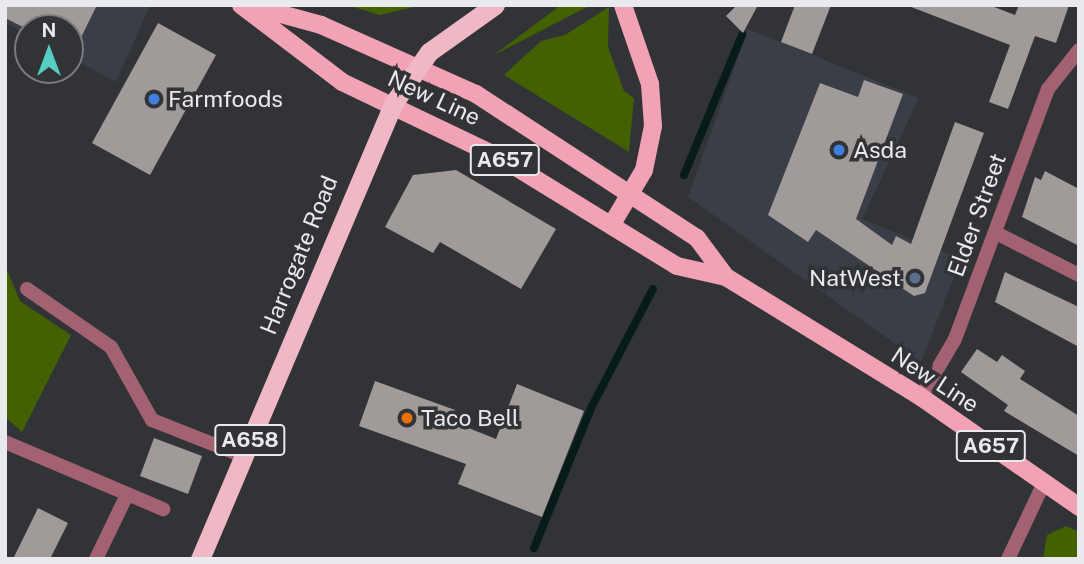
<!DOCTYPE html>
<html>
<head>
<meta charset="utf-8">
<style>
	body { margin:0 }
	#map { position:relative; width:1084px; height:564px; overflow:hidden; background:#313337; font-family:"Public Sans",sans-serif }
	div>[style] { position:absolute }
	.built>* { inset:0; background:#3a3e47 }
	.green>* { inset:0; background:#436101 }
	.stream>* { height:8px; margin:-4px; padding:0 4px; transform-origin:4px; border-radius:4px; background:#071b1b }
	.building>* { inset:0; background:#a09a98 }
	.minor>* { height:14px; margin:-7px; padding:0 7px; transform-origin:7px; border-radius:7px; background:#a26272 }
	.primary>* { height:18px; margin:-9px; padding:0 9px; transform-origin:9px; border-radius:9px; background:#f1a2b5 }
	.trunk>* { height:19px; margin:-9.5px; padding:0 9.5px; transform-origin:9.5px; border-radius:9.5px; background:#f0b8c4 }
	.dots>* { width:19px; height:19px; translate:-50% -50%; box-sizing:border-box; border:4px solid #313337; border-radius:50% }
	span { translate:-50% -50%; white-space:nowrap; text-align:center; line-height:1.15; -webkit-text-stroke:7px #313337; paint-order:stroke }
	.shield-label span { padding:2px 5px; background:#313337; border:2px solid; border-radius:5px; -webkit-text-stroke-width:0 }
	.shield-label { font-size:21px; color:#e9eaed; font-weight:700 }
	.street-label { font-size:23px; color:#e9eaed }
	.poi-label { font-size:23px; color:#e9eaed }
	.left { translate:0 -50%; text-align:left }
	.right { translate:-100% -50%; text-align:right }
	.frame { position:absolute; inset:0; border:7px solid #e9eaed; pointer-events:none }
	.north { position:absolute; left:14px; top:14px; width:70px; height:70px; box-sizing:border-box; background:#313337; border:2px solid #7b7c80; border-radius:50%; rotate:0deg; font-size:19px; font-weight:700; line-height:28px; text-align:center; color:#e9eaed }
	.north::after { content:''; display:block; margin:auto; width:24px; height:32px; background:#57cec2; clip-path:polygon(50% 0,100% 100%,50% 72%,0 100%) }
</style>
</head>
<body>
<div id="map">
	<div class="built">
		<i style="clip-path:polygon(5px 5px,150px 5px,116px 82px,70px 57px,70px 28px,28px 28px,28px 35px,5px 23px)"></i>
		<i style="clip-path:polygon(748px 29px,919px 98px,862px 219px,961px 259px,921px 362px,688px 197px)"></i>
	</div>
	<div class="green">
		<i style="clip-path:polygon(347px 5px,422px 5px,380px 15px)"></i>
		<i style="clip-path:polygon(561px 5px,591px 5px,494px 55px)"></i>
		<i style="clip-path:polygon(609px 7px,608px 47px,624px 91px,634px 98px,629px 152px,504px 75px,541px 41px,565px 35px)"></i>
		<i style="clip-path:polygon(5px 265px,20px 301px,71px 335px,22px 432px,5px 417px)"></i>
		<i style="clip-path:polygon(1066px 526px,1079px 532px,1079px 559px,1043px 559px,1047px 535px)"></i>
	</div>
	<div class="stream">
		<i style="left:684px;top:175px;width:152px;rotate:-67.5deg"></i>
		<i style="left:534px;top:548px;width:151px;rotate:-67.8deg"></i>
		<i style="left:591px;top:408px;width:134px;rotate:-62.5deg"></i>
	</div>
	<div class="building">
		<i style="clip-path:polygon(5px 5px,97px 5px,70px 60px,70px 28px,25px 28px,5px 18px)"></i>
		<i style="clip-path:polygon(737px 5px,758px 5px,743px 33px,726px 16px)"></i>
		<i style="clip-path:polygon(795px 5px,831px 5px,812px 54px,781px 42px)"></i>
		<i style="clip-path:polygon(906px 5px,989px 5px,1015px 15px,1019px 5px,1069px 5px,1056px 43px,1035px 36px,1008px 109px,989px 102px,1010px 45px)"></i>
		<i style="clip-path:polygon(158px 23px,216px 55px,150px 175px,92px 143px)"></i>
		<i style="clip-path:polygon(864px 80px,903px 94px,856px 219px,892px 245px,896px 236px,911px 244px,955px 122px,984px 133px,925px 293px,914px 296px,816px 230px,808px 242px,768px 215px,820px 83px,858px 97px)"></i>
		<i style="clip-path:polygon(456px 170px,556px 229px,521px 289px,440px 242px,433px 253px,385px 227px,413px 175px)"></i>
		<i style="clip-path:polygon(1045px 171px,1079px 189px,1079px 246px,1022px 217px,1035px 177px,1041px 180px)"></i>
		<i style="clip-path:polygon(1005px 272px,1079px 307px,1079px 347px,995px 302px)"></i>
		<i style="clip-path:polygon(977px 349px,997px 362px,1002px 355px,1025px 371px,1020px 379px,1079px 416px,1079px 456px,1004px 411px,1008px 405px,961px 372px)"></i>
		<i style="clip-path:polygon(375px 381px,455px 410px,451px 421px,496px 439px,517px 384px,584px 411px,542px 517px,458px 484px,466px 464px,359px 426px)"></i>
		<i style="clip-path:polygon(154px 438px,202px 456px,188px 494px,140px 476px)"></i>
		<i style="clip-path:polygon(38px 508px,68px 523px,50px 559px,13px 559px)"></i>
	</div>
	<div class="minor">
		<i style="left:996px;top:233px;width:93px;rotate:26.8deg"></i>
		<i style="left:27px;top:289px;width:102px;rotate:34.6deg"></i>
		<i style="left:111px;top:347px;width:84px;rotate:60.7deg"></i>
		<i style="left:152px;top:420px;width:98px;rotate:21.6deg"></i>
		<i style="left:921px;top:397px;width:67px;rotate:-59.6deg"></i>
		<i style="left:955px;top:339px;width:267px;rotate:-69.6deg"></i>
		<i style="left:1048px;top:89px;width:50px;rotate:-51.5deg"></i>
		<i style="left:5px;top:442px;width:172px;rotate:23deg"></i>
		<i style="left:96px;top:559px;width:71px;rotate:-64.2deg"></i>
		<i style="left:1008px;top:559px;width:84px;rotate:-64.7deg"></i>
	</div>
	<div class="primary">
		<i style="left:241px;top:5px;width:127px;rotate:37.3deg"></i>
		<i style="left:342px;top:82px;width:178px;rotate:25.6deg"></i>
		<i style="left:503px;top:159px;width:204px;rotate:31.6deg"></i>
		<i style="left:677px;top:266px;width:50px;rotate:12.7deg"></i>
		<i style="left:726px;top:277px;width:229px;rotate:31.6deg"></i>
		<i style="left:921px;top:397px;width:193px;rotate:34.8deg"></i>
		<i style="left:248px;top:5px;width:76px;rotate:15.3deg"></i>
		<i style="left:321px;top:25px;width:170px;rotate:24deg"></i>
		<i style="left:476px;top:94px;width:264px;rotate:33.1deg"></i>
		<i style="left:697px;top:238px;width:49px;rotate:53.4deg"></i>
		<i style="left:612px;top:224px;width:63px;rotate:-59.3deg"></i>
		<i style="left:644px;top:170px;width:45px;rotate:-78.4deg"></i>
		<i style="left:653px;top:126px;width:42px;rotate:-94.1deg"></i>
		<i style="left:650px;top:84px;width:83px;rotate:-108.9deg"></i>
	</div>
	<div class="trunk">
		<i style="left:200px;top:559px;width:494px;rotate:-67deg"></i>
		<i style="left:393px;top:104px;width:63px;rotate:-55.3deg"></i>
		<i style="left:429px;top:52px;width:81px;rotate:-35.5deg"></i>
	</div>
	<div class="dots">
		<i style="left:154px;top:99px;background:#3f7fe0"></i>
		<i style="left:839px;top:150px;background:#3f7fe0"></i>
		<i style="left:915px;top:278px;background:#5c6f8a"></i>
		<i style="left:407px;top:418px;background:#e8710a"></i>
	</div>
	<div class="shield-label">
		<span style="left:505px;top:160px">A657</span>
		<span style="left:250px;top:440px">A658</span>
		<span style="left:991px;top:446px">A657</span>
	</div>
	<div class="street-label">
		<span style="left:434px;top:98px;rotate:25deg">New Line</span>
		<span style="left:977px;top:215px;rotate:-70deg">Elder Street</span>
		<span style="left:299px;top:255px;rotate:-68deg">Harrogate Road</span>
		<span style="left:935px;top:380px;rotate:33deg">New Line</span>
	</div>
	<div class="poi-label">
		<span class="left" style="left:168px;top:99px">Farmfoods</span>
		<span class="left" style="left:853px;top:150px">Asda</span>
		<span class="right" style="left:901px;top:278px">NatWest</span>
		<span class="left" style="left:421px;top:418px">Taco Bell</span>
	</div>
	<div class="frame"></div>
	<div class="north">N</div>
</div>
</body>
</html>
